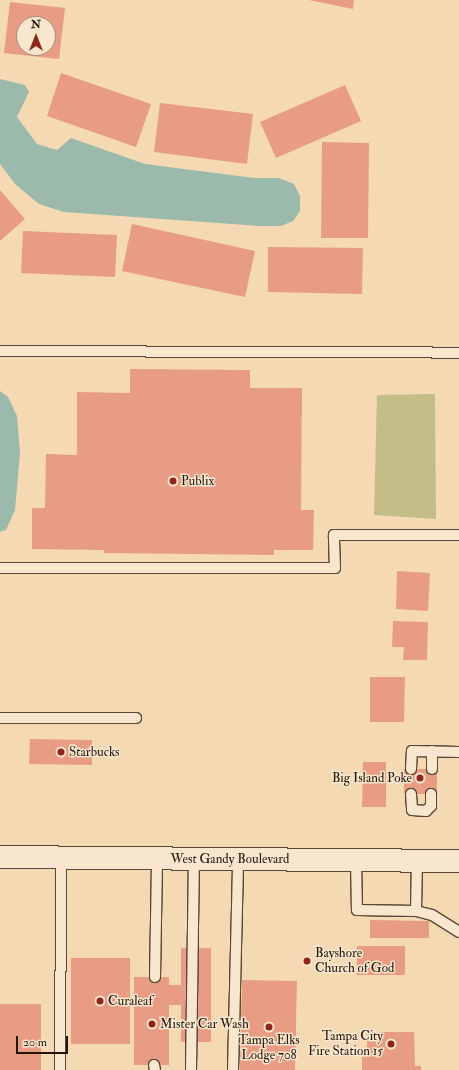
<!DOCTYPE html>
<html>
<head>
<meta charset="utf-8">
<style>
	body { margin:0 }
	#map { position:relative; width:459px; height:1070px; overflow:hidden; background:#f5d9b3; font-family:"IM FELL Double Pica",serif }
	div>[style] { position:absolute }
	.green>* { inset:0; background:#c4bd87 }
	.water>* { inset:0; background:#9cbaab }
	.building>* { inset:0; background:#e79c83 }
	.roads { filter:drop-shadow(1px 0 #584734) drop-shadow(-1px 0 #584734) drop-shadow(0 1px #584734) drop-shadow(0 -1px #584734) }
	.service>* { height:10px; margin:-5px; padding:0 5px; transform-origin:5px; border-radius:5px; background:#f8e6ce }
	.secondary>* { height:22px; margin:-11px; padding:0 11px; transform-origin:11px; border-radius:11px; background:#f8e6ce }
	.dots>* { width:11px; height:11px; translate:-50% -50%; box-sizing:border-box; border:2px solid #f8e6ce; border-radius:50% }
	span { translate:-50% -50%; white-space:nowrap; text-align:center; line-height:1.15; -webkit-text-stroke:3px #f8e6ce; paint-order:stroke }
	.poi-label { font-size:13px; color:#231609 }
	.left { translate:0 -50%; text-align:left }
	.right { translate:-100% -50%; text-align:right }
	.street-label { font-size:13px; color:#231609 }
	.north { position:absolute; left:16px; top:16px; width:40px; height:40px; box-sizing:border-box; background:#f8e6ce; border:1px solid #a3937f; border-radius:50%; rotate:0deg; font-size:11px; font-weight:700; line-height:16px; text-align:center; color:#231609 }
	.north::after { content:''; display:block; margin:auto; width:14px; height:18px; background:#8f2418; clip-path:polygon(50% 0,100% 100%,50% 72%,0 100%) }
	.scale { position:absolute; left:16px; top:1036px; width:52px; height:18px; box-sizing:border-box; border:2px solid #231609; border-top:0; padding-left:5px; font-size:12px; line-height:14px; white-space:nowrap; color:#231609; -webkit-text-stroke:3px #f8e6ce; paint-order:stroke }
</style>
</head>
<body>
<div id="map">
	<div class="green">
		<i style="clip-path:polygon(435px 394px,436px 519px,374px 515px,377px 395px)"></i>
	</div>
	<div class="water">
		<i style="clip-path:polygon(0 79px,25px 85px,29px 92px,17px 117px,37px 144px,57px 150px,71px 138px,145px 164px,254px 178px,279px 178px,294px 184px,300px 196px,300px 211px,293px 221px,281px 226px,258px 226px,64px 212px,39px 204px,15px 184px,0 164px)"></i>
		<i style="clip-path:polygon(0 391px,8px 397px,17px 416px,20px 453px,15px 510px,6px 530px,0 532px)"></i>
	</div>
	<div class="building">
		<i style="clip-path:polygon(309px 0,354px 0,353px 9px)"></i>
		<i style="clip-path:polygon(evenodd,10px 2px,65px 8px,59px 59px,4px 53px,10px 2px,24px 24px,48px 24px,48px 48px,24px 48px,24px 24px)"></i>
		<i style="clip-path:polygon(61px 73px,151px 104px,136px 147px,47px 116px)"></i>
		<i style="clip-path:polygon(345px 85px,361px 121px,276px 158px,260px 122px)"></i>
		<i style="clip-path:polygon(160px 103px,253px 114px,247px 164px,154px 152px)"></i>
		<i style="clip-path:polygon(322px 142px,369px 143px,368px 238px,321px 238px)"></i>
		<i style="clip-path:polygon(0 190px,25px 219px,0 241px)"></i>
		<i style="clip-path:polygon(132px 224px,255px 251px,245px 297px,122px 271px)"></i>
		<i style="clip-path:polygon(23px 231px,117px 235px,115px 277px,21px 273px)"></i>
		<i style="clip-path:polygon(268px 247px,363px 248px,362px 294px,268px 292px)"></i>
		<i style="clip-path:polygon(130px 369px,250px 370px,250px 388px,302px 388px,301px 510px,314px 510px,313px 550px,274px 550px,274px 555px,104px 553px,104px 550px,32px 549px,32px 508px,45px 508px,46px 454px,77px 455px,77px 392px,130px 393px)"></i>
		<i style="clip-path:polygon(397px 571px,430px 573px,428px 611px,396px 609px)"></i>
		<i style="clip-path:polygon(393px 621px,428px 622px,427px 660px,403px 660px,404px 647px,392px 647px)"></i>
		<i style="clip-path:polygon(370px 677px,405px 677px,404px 722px,370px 722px)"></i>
		<i style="clip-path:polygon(30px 739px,92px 740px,92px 765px,29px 764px)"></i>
		<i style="clip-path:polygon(363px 762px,386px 762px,386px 807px,362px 807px)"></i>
		<i style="clip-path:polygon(404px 769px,437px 769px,437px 794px,404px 794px)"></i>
		<i style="clip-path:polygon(370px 920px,429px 921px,429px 938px,370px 938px)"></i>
		<i style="clip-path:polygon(357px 946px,405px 946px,405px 975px,357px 975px)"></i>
		<i style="clip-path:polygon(181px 948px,211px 948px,211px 1042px,181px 1042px,181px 1005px,169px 1005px,169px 1065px,134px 1065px,134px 977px,169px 977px,169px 985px,181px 985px)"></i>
		<i style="clip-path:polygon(71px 958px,130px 958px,130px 1044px,71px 1044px)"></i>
		<i style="clip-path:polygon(242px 980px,297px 981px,295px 1070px,240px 1070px)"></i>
		<i style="clip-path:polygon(0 1004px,41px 1004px,41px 1070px,0 1070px)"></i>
		<i style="clip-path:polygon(367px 1032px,414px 1032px,415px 1066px,421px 1066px,421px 1070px,362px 1070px,362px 1057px,367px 1056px)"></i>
	</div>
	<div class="roads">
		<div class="service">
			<i style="left:0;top:351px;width:459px;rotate:0.2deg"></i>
			<i style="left:0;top:568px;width:335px"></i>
			<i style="left:335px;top:568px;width:33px;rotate:-92deg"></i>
			<i style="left:334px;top:535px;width:125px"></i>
			<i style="left:0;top:718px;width:136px"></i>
			<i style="left:432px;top:751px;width:18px;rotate:90deg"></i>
			<i style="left:411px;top:769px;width:18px;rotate:-87deg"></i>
			<i style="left:412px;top:751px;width:47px;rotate:1.2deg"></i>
			<i style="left:411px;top:794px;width:16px;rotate:86deg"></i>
			<i style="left:412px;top:810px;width:14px;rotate:4deg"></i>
			<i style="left:426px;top:811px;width:7px;rotate:-45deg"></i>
			<i style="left:431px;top:806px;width:12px;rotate:-90deg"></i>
			<i style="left:356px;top:860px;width:50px;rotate:88.9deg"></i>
			<i style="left:357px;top:910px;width:59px;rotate:1deg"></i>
			<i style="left:416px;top:911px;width:16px;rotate:14deg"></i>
			<i style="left:432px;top:915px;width:32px;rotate:32deg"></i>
			<i style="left:416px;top:911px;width:51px;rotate:-88.9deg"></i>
			<i style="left:155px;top:977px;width:119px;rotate:-89deg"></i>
			<i style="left:154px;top:1065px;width:5px;rotate:79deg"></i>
			<i style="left:60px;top:1070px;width:212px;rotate:-89.7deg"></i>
			<i style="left:191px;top:1070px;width:211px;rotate:-89.2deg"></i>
			<i style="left:233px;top:1070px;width:211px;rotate:-88.6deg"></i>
		</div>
		<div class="secondary">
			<i style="left:0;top:857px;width:459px;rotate:0.5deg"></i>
		</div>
	</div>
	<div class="dots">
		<i style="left:173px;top:481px;background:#8f2418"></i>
		<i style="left:61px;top:752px;background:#8f2418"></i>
		<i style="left:420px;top:778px;background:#8f2418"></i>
		<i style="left:307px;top:961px;background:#8f2418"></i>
		<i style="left:100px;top:1001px;background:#8f2418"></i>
		<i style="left:152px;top:1024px;background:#8f2418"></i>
		<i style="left:269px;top:1027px;background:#8f2418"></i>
		<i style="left:391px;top:1044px;background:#8f2418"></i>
	</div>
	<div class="poi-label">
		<span class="left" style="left:181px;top:481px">Publix</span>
		<span class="left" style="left:69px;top:752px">Starbucks</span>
		<span class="right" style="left:412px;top:778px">Big Island Poke</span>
		<span class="left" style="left:315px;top:961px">Bayshore<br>Church of God</span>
		<span class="left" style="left:108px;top:1001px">Curaleaf</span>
		<span class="left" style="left:160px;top:1024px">Mister Car Wash</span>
		<span class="right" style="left:383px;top:1044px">Tampa City<br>Fire Station 15</span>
		<span style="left:269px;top:1048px">Tampa Elks<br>Lodge 708</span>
	</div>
	<div class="street-label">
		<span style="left:230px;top:859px">West Gandy Boulevard</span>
	</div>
	<div class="north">N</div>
	<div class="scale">20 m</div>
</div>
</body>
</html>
